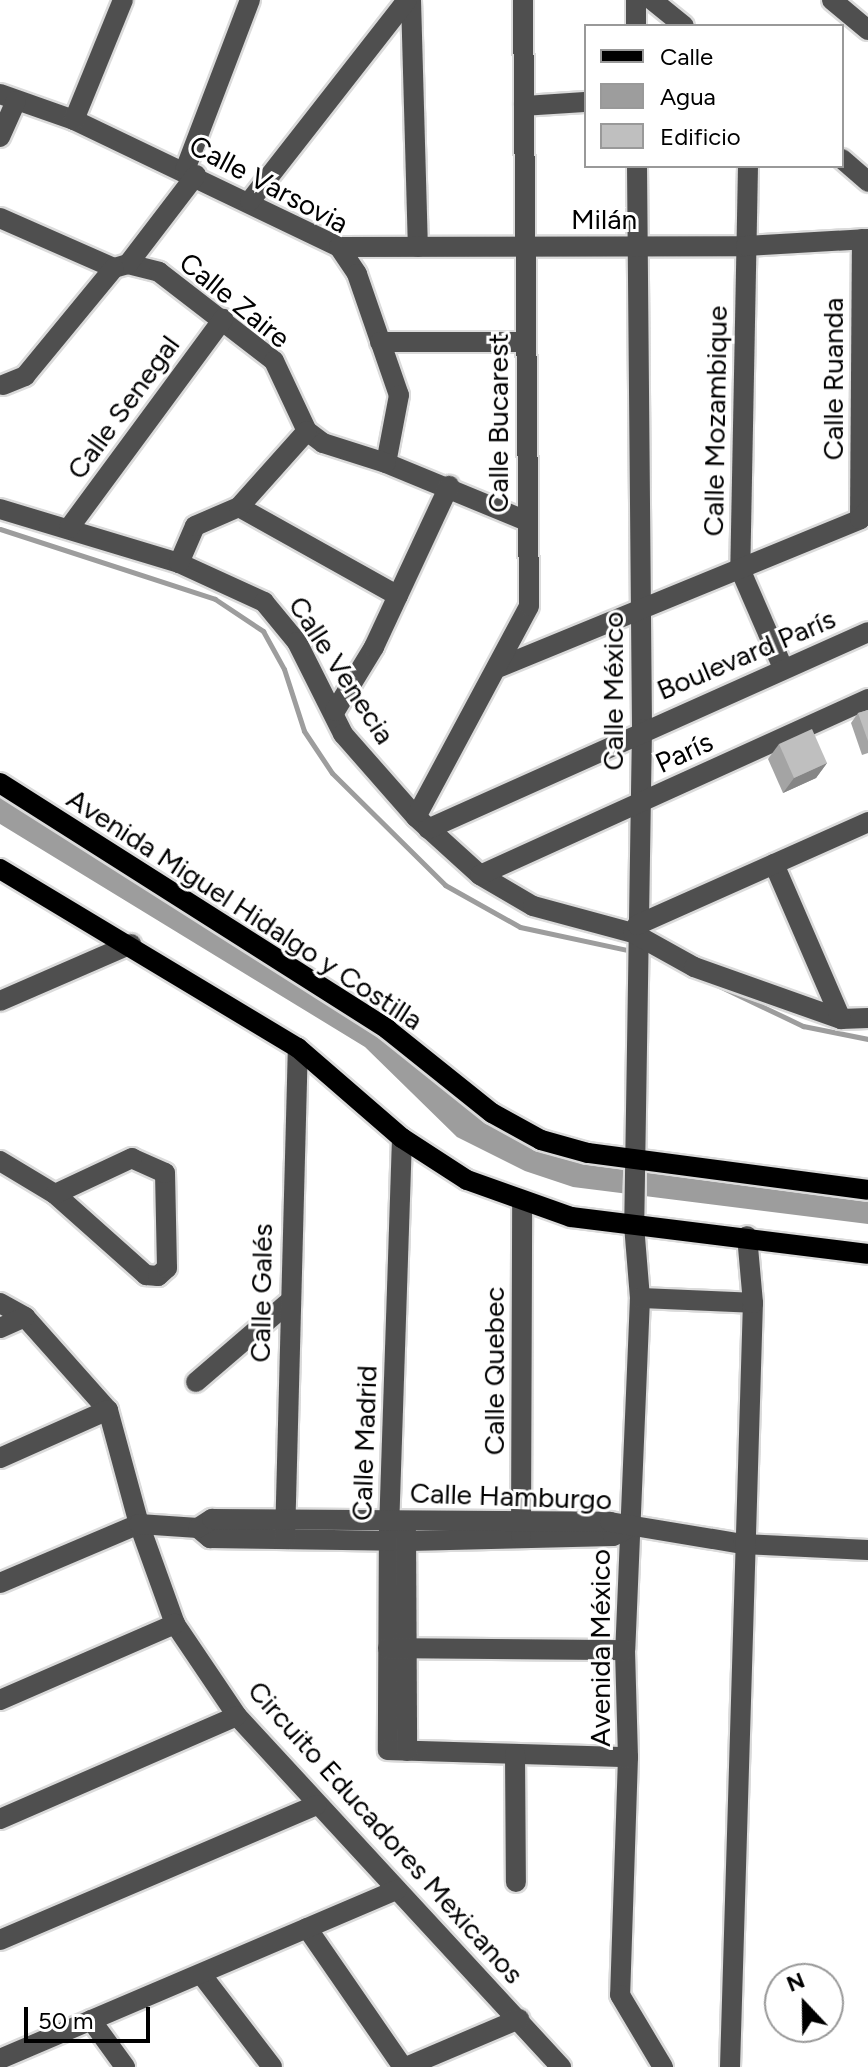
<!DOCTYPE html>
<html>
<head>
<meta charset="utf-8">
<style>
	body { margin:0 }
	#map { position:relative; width:868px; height:2067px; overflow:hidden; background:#fff; font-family:Figtree,sans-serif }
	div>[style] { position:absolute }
	.water>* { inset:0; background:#9d9d9d }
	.stream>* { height:5px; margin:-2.5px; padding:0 2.5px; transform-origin:2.5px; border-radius:2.5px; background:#9d9d9d }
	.roads { filter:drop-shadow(2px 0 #dbdbdb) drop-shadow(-2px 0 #dbdbdb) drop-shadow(0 2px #dbdbdb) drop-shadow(0 -2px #dbdbdb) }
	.minor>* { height:20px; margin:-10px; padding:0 10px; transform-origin:10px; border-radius:10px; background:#4f4f4f }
	.major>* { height:20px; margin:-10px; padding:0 10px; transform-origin:10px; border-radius:10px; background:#000 }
	.wall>* { inset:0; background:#a4a4a4 }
	.shaded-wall>* { inset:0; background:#868686 }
	.building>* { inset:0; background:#bfbfbf }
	span { translate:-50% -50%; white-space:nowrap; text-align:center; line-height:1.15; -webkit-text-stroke:6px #fff; paint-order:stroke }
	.street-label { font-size:28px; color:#000 }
	.legend { position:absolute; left:584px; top:24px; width:260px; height:144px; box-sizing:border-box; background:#fff; border:2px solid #999; margin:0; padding:10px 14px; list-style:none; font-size:24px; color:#000 }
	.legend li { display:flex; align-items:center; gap:16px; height:40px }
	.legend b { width:40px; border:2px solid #999 }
	.north { position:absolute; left:764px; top:1963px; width:80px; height:80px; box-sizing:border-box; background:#fff; border:2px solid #999; border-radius:50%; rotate:338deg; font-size:22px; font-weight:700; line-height:32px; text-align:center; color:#000 }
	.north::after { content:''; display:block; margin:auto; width:28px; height:36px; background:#000; clip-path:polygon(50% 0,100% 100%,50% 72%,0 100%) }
	.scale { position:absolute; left:24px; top:2007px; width:126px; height:36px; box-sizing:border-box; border:4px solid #000; border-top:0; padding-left:10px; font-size:24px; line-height:28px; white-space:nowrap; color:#000; -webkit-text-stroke:6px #fff; paint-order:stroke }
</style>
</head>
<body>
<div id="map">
	<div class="water">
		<i style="clip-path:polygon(0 792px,297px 976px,508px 1130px,868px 1196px,868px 1224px,573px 1187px,525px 1171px,457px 1137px,365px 1047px,0 824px)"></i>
	</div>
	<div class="stream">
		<i style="left:0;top:529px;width:226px;rotate:18deg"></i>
		<i style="left:215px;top:599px;width:58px;rotate:33.7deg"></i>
		<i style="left:263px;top:631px;width:43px;rotate:61.1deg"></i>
		<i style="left:284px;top:669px;width:65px;rotate:72.1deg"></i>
		<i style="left:304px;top:731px;width:50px;rotate:56.3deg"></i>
		<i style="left:332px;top:773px;width:159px;rotate:44.7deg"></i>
		<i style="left:445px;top:885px;width:86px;rotate:29.2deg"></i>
		<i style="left:520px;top:927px;width:115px;rotate:12.1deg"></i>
		<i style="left:715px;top:984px;width:98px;rotate:25.5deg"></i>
		<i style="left:803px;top:1026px;width:66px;rotate:11.3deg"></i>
	</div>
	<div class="roads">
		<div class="minor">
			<i style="left:411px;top:0;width:247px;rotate:88.4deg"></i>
			<i style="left:636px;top:0;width:26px;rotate:90deg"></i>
			<i style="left:652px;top:0;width:41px;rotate:39.1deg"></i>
			<i style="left:832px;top:0;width:47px;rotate:39.8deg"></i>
			<i style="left:0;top:94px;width:78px;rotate:19.4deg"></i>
			<i style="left:74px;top:120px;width:294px;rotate:25.6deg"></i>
			<i style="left:339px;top:247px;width:32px;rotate:56deg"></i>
			<i style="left:357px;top:274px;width:128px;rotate:70.9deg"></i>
			<i style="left:399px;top:395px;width:69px;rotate:100.8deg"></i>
			<i style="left:386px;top:463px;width:152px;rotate:22.4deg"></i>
			<i style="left:524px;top:106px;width:62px;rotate:-3.7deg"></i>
			<i style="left:74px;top:120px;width:130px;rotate:-67.8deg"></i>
			<i style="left:0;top:137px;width:39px;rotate:-66deg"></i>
			<i style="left:842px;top:159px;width:35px;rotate:41deg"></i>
			<i style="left:637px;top:166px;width:563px;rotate:89.49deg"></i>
			<i style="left:642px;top:729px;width:496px;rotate:90.9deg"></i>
			<i style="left:634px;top:1225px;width:73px;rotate:85.3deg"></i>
			<i style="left:640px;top:1298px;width:352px;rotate:92.4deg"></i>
			<i style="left:625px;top:1650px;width:107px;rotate:88.4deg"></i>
			<i style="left:628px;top:1757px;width:238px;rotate:91.9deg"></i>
			<i style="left:620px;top:1995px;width:84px;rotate:59.2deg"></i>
			<i style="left:748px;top:166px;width:403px;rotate:91.1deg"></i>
			<i style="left:740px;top:569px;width:108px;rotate:66.5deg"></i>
			<i style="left:185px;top:170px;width:182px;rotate:-69.1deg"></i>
			<i style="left:250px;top:201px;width:255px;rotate:-52deg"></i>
			<i style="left:0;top:218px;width:124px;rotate:23.7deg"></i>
			<i style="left:114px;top:268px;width:15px;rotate:-16deg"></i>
			<i style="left:128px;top:264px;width:32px;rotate:14deg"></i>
			<i style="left:159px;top:272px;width:145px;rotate:37.7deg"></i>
			<i style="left:274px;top:361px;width:77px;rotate:64.8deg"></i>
			<i style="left:339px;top:247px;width:407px;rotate:-0.1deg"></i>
			<i style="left:746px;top:246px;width:122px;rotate:-3.3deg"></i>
			<i style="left:128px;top:264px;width:112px;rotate:-52.6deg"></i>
			<i style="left:380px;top:342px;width:145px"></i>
			<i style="left:3px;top:385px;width:24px;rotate:-22deg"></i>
			<i style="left:25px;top:376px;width:140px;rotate:-50.5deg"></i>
			<i style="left:307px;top:431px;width:20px;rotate:37deg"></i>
			<i style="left:323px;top:443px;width:66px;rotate:17.6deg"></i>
			<i style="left:239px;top:507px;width:182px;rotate:29.2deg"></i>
			<i style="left:0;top:509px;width:187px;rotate:16.8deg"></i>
			<i style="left:179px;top:563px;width:94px;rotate:24.6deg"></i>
			<i style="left:264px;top:602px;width:52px;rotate:50.5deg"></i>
			<i style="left:297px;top:642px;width:103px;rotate:63.4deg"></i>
			<i style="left:343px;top:734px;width:111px;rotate:48.7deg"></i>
			<i style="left:416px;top:817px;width:86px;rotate:42.2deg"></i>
			<i style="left:480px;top:875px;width:61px;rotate:30.3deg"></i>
			<i style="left:533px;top:906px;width:104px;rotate:15.1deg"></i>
			<i style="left:633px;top:933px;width:70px;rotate:29.1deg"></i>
			<i style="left:694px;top:967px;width:156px;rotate:19.5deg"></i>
			<i style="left:841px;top:1019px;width:27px;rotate:-2deg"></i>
			<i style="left:860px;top:519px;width:280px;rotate:-89.6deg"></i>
			<i style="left:69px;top:528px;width:260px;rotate:-53.6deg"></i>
			<i style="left:179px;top:563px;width:40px;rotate:-66.6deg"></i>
			<i style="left:195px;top:526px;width:48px;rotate:-23.4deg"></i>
			<i style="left:239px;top:507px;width:102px;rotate:-48.2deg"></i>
			<i style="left:500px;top:667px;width:389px;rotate:-22.3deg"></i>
			<i style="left:860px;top:519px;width:12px;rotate:-48deg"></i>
			<i style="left:335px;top:711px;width:75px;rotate:-58.6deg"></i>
			<i style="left:374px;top:647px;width:178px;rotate:-65deg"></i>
			<i style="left:416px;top:817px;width:239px;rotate:-61.8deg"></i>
			<i style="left:529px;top:606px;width:606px;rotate:-90.57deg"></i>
			<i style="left:428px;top:829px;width:482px;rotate:-24.1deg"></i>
			<i style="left:774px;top:864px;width:169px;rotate:66.6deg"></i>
			<i style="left:480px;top:875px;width:426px;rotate:-24.4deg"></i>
			<i style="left:637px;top:925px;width:253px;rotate:-24deg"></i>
			<i style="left:0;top:1001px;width:143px;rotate:-23.5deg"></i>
			<i style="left:402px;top:1138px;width:383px;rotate:91.9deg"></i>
			<i style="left:389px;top:1521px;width:229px;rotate:90.3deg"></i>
			<i style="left:388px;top:1750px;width:240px;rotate:1.7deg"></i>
			<i style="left:0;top:1161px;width:64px;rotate:31deg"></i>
			<i style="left:55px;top:1194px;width:122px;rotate:41.7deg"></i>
			<i style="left:146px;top:1275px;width:12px;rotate:5deg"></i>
			<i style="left:158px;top:1276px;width:12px;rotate:-42deg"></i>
			<i style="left:167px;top:1268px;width:95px;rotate:-91.2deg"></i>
			<i style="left:165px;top:1173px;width:36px;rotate:-156deg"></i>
			<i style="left:132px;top:1158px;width:85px;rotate:154.9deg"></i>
			<i style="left:640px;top:1298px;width:113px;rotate:2.5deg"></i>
			<i style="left:0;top:1303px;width:29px;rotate:29deg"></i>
			<i style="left:25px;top:1317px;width:125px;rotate:48.3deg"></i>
			<i style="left:108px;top:1410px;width:118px;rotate:74.8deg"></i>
			<i style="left:139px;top:1524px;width:106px;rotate:70.2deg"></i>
			<i style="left:175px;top:1624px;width:111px;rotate:56deg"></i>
			<i style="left:237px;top:1716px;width:478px;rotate:47.3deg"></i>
			<i style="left:0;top:1328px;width:27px;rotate:-24deg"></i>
			<i style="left:196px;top:1382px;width:121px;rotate:-40.7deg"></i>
			<i style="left:0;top:1458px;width:118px;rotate:-24deg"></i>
			<i style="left:198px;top:1528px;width:16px;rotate:40deg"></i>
			<i style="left:210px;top:1538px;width:199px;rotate:0.9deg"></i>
			<i style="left:409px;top:1541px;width:204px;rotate:-1.4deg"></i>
			<i style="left:613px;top:1536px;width:13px;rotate:-27deg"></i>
			<i style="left:406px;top:1531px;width:220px;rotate:89.7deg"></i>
			<i style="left:521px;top:1535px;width:332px;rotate:-89.8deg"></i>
			<i style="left:285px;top:1539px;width:491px;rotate:-88.5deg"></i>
			<i style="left:0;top:1583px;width:151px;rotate:-23deg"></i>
			<i style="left:139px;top:1524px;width:59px;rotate:3.9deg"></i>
			<i style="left:198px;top:1528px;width:17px;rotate:-33deg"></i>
			<i style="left:212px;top:1519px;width:398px;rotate:0.4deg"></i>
			<i style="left:610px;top:1522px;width:135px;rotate:9.4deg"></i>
			<i style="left:743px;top:1544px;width:125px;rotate:2.7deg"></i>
			<i style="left:388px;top:1648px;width:237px;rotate:0.5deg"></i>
			<i style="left:0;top:1700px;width:191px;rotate:-23.5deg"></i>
			<i style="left:515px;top:1754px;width:128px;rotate:89.6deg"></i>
			<i style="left:0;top:1819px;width:258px;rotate:-23.5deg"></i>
			<i style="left:307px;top:1928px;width:169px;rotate:55.4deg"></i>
			<i style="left:0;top:1940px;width:344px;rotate:-23.1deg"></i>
			<i style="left:201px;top:1974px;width:117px;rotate:52.6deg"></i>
			<i style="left:91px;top:2020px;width:58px;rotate:54.1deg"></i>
			<i style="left:0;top:2059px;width:431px;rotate:-23.1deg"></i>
			<i style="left:406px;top:2067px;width:123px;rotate:-23deg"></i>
			<i style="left:730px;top:2067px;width:764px;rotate:-88.28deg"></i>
			<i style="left:753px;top:1303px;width:67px;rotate:-95.1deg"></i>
		</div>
		<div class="major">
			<i style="left:0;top:783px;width:459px;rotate:32.4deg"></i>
			<i style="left:387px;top:1029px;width:134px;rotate:38.7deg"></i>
			<i style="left:492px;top:1113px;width:56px;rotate:28.9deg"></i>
			<i style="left:541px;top:1140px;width:49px;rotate:15.5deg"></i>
			<i style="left:588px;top:1153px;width:282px;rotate:7.5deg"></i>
			<i style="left:0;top:869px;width:348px;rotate:31deg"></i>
			<i style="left:298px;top:1048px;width:138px;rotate:40.9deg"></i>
			<i style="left:402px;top:1138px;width:77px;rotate:32.9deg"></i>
			<i style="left:467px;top:1180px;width:110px;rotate:19.6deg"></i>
			<i style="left:571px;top:1217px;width:299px;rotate:7.1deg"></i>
		</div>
	</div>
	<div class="wall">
		<i style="clip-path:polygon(868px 710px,868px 753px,862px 755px,851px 723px,858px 713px)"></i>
		<i style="clip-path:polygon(779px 744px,827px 763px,816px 778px,783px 793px,768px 759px)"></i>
	</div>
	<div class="shaded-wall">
		<i style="clip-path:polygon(827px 763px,816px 778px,783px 793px,794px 778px)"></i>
	</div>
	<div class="building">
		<i style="clip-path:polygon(868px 710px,868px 741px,858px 713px)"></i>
		<i style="clip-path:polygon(812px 729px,827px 763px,794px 778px,779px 744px)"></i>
	</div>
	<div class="street-label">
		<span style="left:269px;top:184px;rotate:28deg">Calle Varsovia</span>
		<span style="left:604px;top:219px">Milán</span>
		<span style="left:235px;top:300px;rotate:39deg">Calle Zaire</span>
		<span style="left:833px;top:379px;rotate:-90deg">Calle Ruanda</span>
		<span style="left:123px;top:407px;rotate:-54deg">Calle Senegal</span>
		<span style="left:715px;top:421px;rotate:-89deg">Calle Mozambique</span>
		<span style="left:498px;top:423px;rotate:-90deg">Calle Bucarest</span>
		<span style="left:746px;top:654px;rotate:-23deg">Boulevard París</span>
		<span style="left:342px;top:670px;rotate:57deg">Calle Venecia</span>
		<span style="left:613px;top:691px;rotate:-90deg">Calle México</span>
		<span style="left:684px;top:752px;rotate:-25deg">París</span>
		<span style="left:245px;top:909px;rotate:33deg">Avenida Miguel Hidalgo y Costilla</span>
		<span style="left:261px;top:1293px;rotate:-89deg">Calle Galés</span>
		<span style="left:494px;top:1371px;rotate:-90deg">Calle Quebec</span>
		<span style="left:364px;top:1443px;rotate:-88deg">Calle Madrid</span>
		<span style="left:511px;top:1496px;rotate:2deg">Calle Hamburgo</span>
		<span style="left:600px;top:1648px;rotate:-90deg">Avenida México</span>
		<span style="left:386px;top:1832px;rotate:48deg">Circuito Educadores Mexicanos</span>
	</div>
	<ul class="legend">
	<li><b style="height:10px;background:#000"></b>Calle</li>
	<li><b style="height:22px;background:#9d9d9d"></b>Agua</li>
	<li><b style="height:22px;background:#bfbfbf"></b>Edificio</li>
	</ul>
	<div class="north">N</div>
	<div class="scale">50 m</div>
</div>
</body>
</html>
